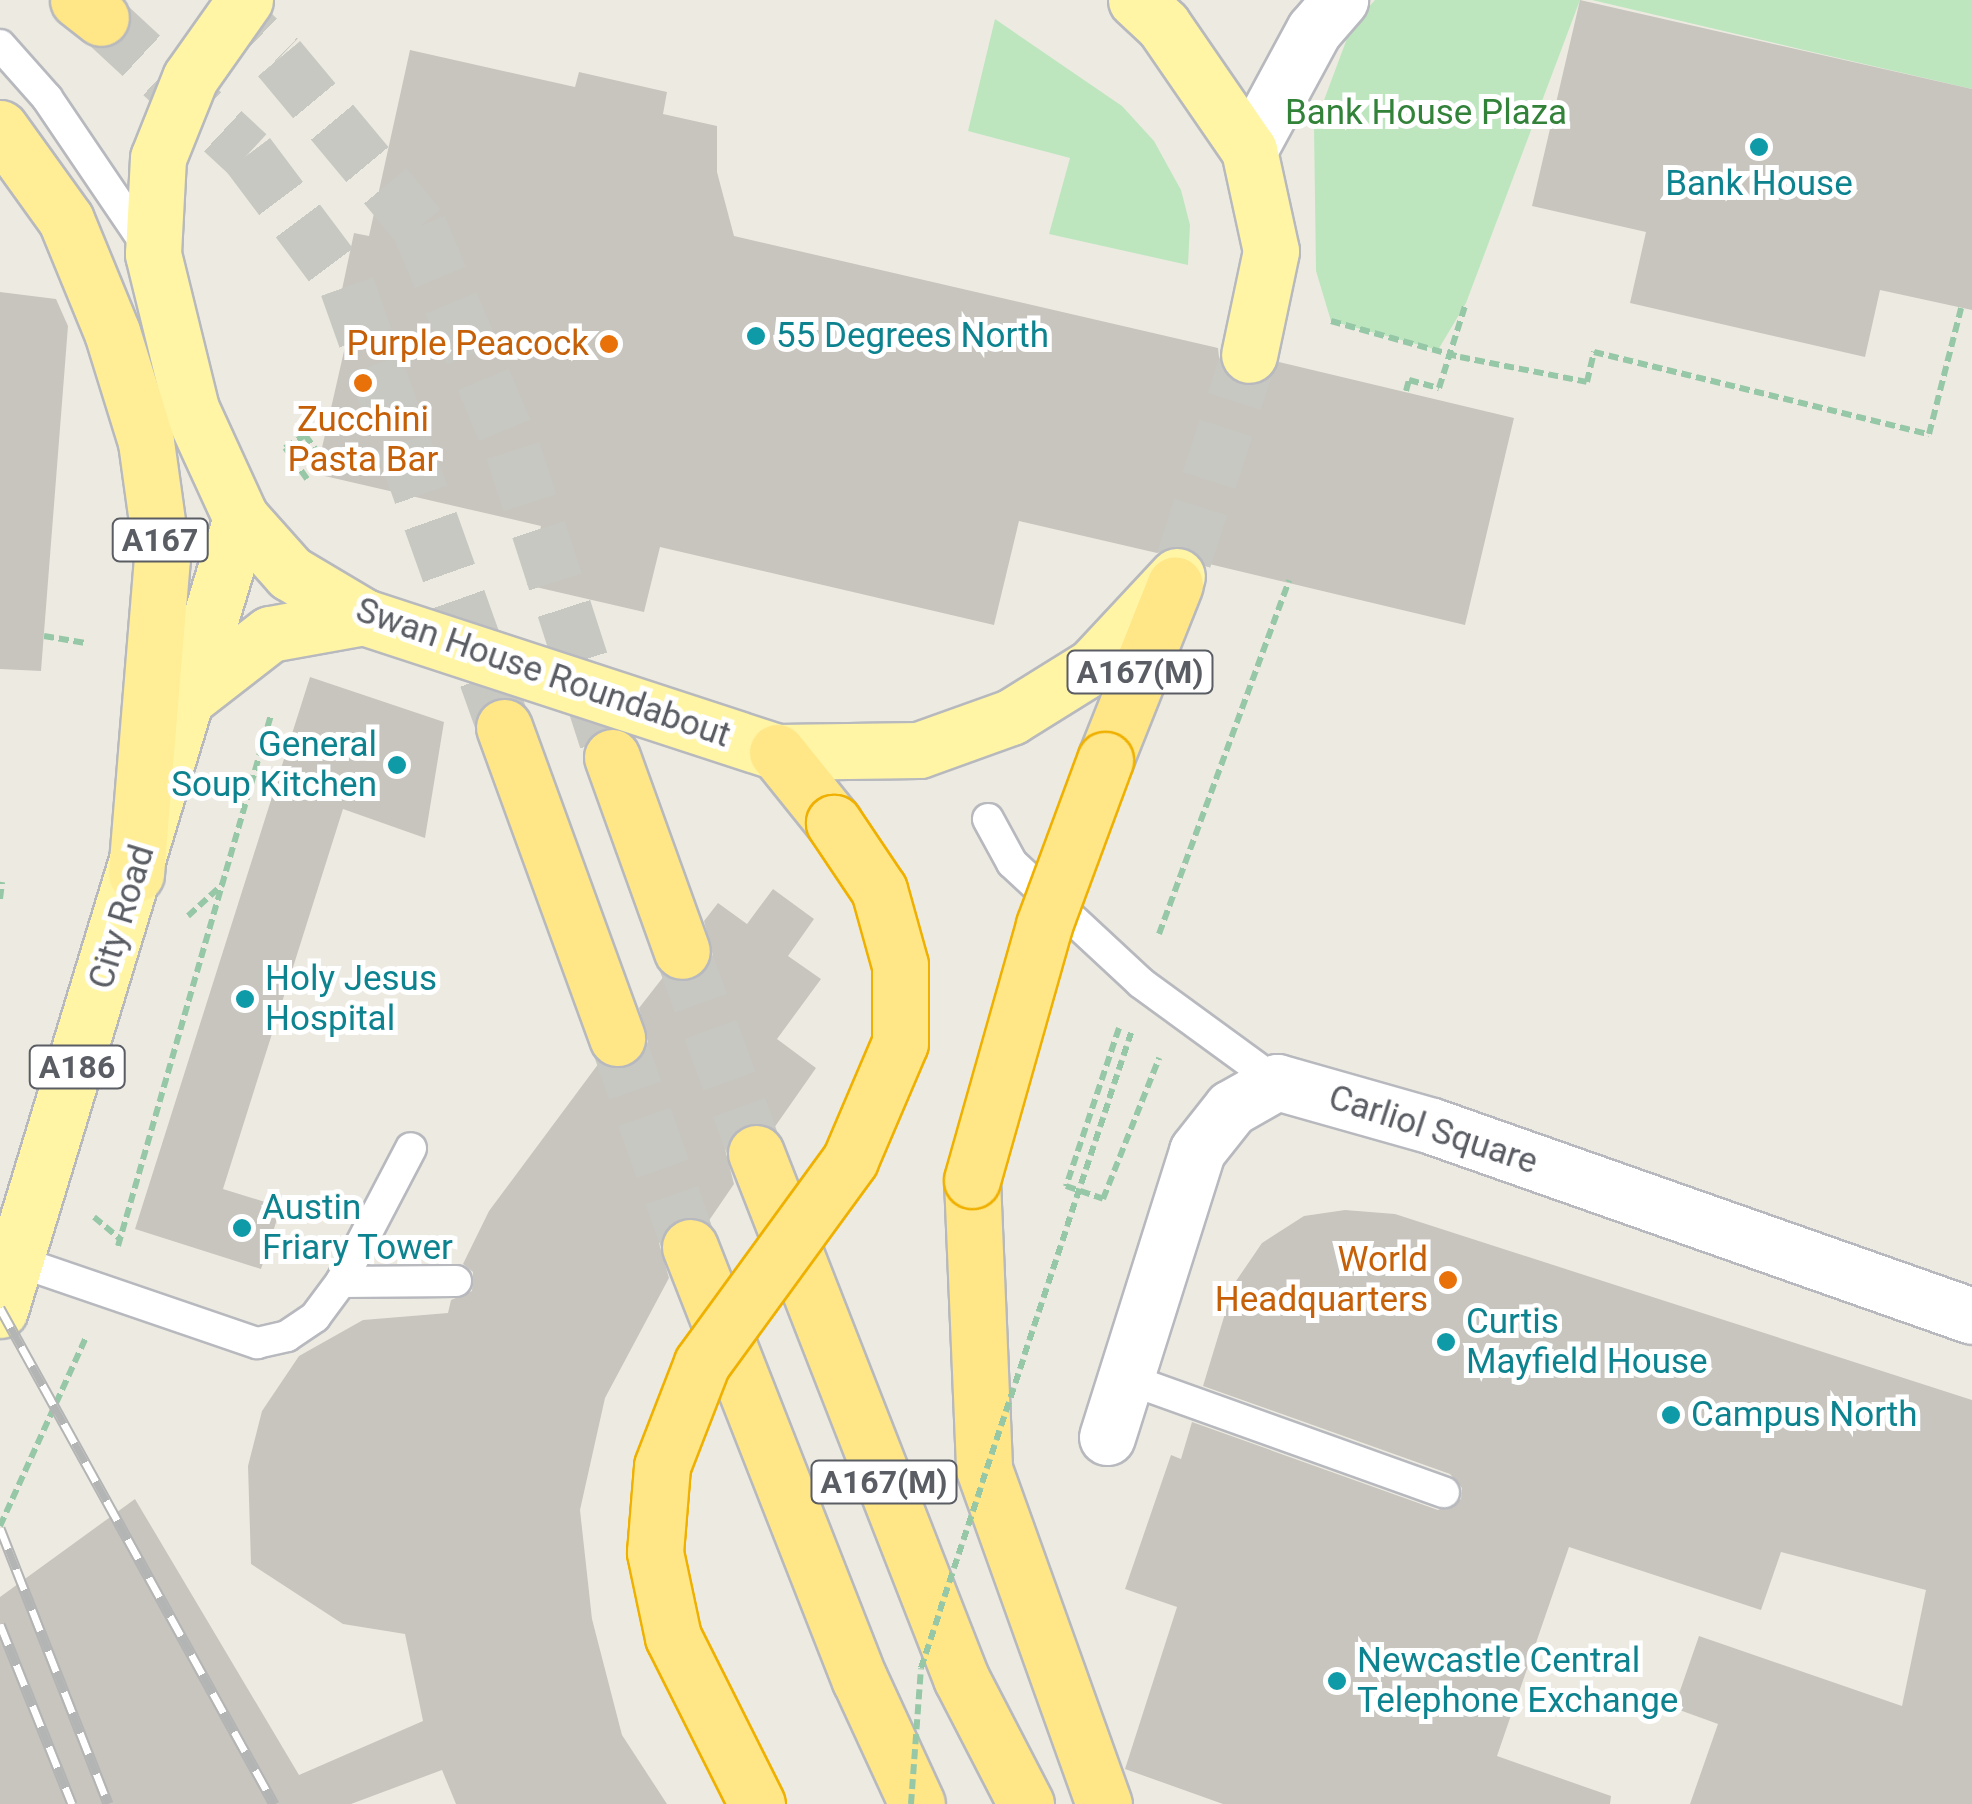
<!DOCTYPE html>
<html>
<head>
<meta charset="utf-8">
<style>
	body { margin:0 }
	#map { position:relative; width:1972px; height:1804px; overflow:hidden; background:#edebe1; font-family:Roboto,sans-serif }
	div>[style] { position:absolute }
	.green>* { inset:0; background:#bde6bf }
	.building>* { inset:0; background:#c8c5bf }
	.primary-tunnel>* { height:55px; margin-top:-27.5px; transform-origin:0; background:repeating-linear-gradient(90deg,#c8c8c2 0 55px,transparent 0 83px) }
	.motorway-tunnel>* { height:55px; margin-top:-27.5px; transform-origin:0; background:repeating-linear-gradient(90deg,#c8c8c2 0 55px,transparent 0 83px) }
	.path>* { height:6px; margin-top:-3px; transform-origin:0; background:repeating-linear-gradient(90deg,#96c7a6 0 10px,transparent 0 15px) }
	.roads { filter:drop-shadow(2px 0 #b7b9be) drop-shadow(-2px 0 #b7b9be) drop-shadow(0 2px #b7b9be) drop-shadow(0 -2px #b7b9be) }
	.service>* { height:30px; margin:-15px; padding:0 15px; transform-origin:15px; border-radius:15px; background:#fff }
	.minor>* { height:55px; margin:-27.5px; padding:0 27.5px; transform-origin:27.5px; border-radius:27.5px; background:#fff }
	.tertiary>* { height:55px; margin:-27.5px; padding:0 27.5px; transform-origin:27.5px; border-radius:27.5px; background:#fff }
	.primary>* { height:55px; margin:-27.5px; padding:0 27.5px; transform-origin:27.5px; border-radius:27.5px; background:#fff5a5 }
	.trunk>* { height:55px; margin:-27.5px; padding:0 27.5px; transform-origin:27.5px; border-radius:27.5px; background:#ffee96 }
	.motorway>* { height:55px; margin:-27.5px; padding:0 27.5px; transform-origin:27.5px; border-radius:27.5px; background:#ffe687 }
	.rail>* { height:11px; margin-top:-5.5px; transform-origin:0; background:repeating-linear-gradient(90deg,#fff 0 22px,#b3b4b4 0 44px); box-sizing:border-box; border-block:2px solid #b3b4b4 }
	.path-bridge>* { height:6px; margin-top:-3px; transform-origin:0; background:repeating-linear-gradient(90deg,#96c7a6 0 10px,transparent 0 15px) }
	.bridges { filter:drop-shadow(2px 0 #efb000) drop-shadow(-2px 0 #efb000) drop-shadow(0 2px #efb000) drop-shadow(0 -2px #efb000) }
	.motorway-bridge>* { height:55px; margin:-27.5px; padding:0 27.5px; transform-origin:27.5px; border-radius:27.5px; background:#ffe687 }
	.dots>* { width:28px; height:28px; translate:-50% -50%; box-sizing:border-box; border:5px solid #fff; border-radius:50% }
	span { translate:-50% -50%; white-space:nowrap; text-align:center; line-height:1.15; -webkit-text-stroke:10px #fff; paint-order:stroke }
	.shield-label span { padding:2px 8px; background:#fff; border:2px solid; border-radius:8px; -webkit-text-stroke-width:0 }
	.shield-label { font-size:32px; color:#5a5d63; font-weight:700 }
	.park-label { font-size:35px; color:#32823a }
	.culture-label { font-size:35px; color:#0d838f }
	.left { translate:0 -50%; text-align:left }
	.right { translate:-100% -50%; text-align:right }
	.food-label { font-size:35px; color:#c56008 }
	.street-label { font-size:35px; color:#5a5d63 }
</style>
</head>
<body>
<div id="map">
	<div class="green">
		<i style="clip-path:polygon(1375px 0,1580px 0,1466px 303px,1438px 350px,1331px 321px,1316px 271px,1314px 127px,1352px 25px)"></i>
		<i style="clip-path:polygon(1592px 0,1972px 0,1972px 89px,1804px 50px)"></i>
		<i style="clip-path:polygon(995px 19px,1122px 106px,1154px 141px,1181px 190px,1190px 225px,1188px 265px,1049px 234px,1070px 158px,968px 131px)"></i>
	</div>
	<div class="building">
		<i style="clip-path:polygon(1580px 0,1972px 89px,1972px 310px,1880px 290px,1865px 357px,1630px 303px,1646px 232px,1532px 206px)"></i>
		<i style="clip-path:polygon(410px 50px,575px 87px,579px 72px,667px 92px,663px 114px,717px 126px,717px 172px,734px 236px,1218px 348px,1220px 366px,1242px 385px,1260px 384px,1279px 362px,1514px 418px,1465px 625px,1205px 563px,1183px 545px,1157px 553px,1019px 521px,994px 625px,660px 547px,644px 612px,527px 585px,541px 526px,316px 474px,352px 316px,337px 313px,354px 233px,369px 236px)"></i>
		<i style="clip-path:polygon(0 292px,56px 299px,68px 326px,41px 671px,0 669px)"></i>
		<i style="clip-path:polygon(310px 677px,444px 722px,425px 838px,343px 809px,223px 1189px,281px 1207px,261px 1269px,135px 1229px)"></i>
		<i style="clip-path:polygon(773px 889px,814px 919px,788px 956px,821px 979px,777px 1039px,816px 1068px,774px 1128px,746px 1124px,731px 1134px,725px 1149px,734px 1184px,708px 1222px,680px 1218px,665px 1228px,659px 1243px,669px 1278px,605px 1398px,580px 1510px,592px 1619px,622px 1735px,667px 1804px,456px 1804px,442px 1770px,351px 1804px,0 1804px,0 1597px,135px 1499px,299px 1775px,423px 1721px,405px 1634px,343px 1624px,251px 1564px,248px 1466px,262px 1411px,299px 1356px,363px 1320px,448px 1313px,451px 1300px,472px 1291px,473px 1272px,463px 1264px,489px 1211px,599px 1063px,627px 1068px,641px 1057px,648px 1042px,639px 1008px,664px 976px,692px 981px,705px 972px,713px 956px,704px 921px,718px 903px,747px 924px)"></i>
		<i style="clip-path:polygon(1345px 1210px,1395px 1214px,1972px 1400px,1972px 1804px,1690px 1804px,1718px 1724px,1674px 1708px,1699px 1636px,1902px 1706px,1926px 1590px,1781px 1552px,1761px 1610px,1569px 1547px,1497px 1756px,1611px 1796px,1610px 1804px,1223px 1804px,1125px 1769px,1177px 1607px,1125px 1589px,1171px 1455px,1181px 1459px,1192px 1422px,1438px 1510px,1461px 1499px,1462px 1488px,1450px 1474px,1203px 1386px,1234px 1284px,1262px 1243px,1304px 1216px)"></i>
	</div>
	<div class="primary-tunnel">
		<i style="left:1184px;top:559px;width:214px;rotate:-72.3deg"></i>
	</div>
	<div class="motorway-tunnel">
		<i style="left:218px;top:0;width:84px;rotate:43.6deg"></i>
		<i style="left:279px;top:58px;width:219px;rotate:50.2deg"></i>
		<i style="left:419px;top:226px;width:243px;rotate:67.2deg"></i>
		<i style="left:513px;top:450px;width:323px;rotate:72.1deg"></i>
		<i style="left:101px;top:18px;width:200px;rotate:42.8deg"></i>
		<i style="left:248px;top:154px;width:165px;rotate:53.1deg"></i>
		<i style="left:347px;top:286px;width:468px;rotate:70.4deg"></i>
		<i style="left:682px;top:951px;width:215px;rotate:69.9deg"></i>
		<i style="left:617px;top:1038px;width:221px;rotate:70.7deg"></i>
	</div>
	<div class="path">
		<i style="left:1331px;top:321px;width:134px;rotate:15.6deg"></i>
		<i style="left:1460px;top:357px;width:129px;rotate:11.1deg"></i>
		<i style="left:1587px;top:382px;width:31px;rotate:-77deg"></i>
		<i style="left:1594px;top:352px;width:345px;rotate:13.8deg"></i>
		<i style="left:1929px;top:434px;width:130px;rotate:-75.7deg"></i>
		<i style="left:1406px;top:391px;width:11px;rotate:-75deg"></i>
		<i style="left:1409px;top:380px;width:31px;rotate:15deg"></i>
		<i style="left:1439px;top:388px;width:89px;rotate:-72.4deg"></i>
		<i style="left:307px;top:479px;width:38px;rotate:-125deg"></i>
		<i style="left:285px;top:448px;width:24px;rotate:-33deg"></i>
		<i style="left:305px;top:435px;width:34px;rotate:54deg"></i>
		<i style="left:44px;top:636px;width:42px;rotate:9.7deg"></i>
		<i style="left:0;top:899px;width:17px;rotate:-83deg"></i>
		<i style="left:188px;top:916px;width:47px;rotate:-42.4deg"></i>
		<i style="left:1159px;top:934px;width:377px;rotate:-69.8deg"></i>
		<i style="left:1119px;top:1028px;width:167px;rotate:108.5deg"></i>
		<i style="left:1066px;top:1186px;width:39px;rotate:19deg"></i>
		<i style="left:1103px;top:1199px;width:152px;rotate:-68.3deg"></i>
		<i style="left:94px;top:1217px;width:34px;rotate:40deg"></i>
		<i style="left:118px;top:1246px;width:553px;rotate:-73.93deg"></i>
		<i style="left:0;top:1526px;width:208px;rotate:-65.5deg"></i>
	</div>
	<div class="roads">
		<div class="service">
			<i style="left:0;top:45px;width:71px;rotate:48.4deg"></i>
			<i style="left:47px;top:98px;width:180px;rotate:55.9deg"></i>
			<i style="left:988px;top:819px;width:50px;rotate:61.4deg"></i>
			<i style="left:1012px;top:863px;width:176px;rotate:42.9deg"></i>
			<i style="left:1141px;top:983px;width:168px;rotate:36.1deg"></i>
			<i style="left:17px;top:1261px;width:254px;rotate:18.9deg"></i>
			<i style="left:257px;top:1343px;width:31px;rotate:-13deg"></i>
			<i style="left:287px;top:1336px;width:34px;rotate:-34deg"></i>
			<i style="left:315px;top:1317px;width:44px;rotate:-53.4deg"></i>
			<i style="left:341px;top:1282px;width:151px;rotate:-62.4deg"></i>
			<i style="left:341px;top:1282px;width:115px;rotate:-0.5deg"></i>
			<i style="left:1122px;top:1377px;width:342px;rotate:19.7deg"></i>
		</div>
		<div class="minor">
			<i style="left:1107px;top:1437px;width:300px;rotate:-72.5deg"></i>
			<i style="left:1197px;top:1151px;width:55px;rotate:-51.7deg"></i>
			<i style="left:1231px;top:1108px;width:53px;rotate:-29.5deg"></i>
			<i style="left:1277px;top:1082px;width:161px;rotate:15.8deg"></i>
			<i style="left:1432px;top:1126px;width:572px;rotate:19.38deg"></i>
		</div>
		<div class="tertiary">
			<i style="left:1249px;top:150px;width:136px;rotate:-61.6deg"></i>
			<i style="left:1314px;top:30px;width:40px;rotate:-49deg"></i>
		</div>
		<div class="primary">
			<i style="left:245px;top:0;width:95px;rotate:125.2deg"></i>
			<i style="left:190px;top:78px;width:86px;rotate:111.8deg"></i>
			<i style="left:158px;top:158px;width:96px;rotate:93deg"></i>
			<i style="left:153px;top:254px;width:160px;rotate:76.2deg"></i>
			<i style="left:191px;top:409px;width:120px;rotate:65.4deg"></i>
			<i style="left:241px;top:518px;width:74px;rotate:48.3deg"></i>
			<i style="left:290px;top:573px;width:86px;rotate:30.7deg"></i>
			<i style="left:364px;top:617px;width:435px;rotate:18.1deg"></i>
			<i style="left:777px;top:752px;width:142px;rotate:-0.8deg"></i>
			<i style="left:919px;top:750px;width:98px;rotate:-19.7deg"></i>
			<i style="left:1011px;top:717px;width:97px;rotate:-31.9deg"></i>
			<i style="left:1093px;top:666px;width:123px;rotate:-47deg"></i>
			<i style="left:1136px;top:0;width:37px;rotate:43deg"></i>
			<i style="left:1163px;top:25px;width:152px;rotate:55.5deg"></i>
			<i style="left:1249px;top:150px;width:103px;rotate:77.7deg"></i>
			<i style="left:1271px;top:251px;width:106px;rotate:101.9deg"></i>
			<i style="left:190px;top:696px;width:101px;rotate:-37.8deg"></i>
			<i style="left:270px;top:634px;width:96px;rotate:-10.3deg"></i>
			<i style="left:0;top:1310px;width:828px;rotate:-73.08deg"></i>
		</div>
		<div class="trunk">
			<i style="left:0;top:128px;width:113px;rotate:54.3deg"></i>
			<i style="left:66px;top:220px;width:121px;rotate:67.7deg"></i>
			<i style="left:112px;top:332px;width:115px;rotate:72.8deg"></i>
			<i style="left:146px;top:442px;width:117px;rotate:82.1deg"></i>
			<i style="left:162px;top:558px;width:317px;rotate:94.7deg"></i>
		</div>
		<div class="motorway">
			<i style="left:78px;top:0;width:29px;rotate:38deg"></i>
			<i style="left:504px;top:727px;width:331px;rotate:70deg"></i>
			<i style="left:777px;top:752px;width:91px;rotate:51.2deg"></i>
			<i style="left:612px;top:757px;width:206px;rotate:70.2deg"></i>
			<i style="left:1105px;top:760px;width:189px;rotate:-68.3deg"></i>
			<i style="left:756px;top:1153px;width:564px;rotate:68.67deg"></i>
			<i style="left:961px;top:1678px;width:142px;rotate:62.7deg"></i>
			<i style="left:972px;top:1180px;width:289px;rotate:87.6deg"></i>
			<i style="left:984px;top:1469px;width:356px;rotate:70.3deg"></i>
			<i style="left:690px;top:1247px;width:465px;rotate:68.6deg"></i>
			<i style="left:860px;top:1680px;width:136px;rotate:65.3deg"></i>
		</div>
	</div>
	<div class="rail">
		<i style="left:0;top:1308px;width:567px;rotate:61.08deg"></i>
		<i style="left:0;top:1528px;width:296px;rotate:68.6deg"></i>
		<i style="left:0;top:1624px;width:194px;rotate:68.2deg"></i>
	</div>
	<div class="path-bridge">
		<i style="left:911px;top:1804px;width:136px;rotate:-85.8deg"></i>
		<i style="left:921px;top:1668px;width:669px;rotate:-71.7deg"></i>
	</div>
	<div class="bridges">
		<div class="motorway-bridge">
			<i style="left:972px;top:1180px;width:265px;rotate:-74.2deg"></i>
			<i style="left:1044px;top:925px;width:176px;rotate:-69.7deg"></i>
			<i style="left:757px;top:1804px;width:187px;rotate:-116.7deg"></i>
			<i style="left:673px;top:1637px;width:87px;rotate:-102deg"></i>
			<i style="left:655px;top:1552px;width:86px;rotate:-85.3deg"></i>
			<i style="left:662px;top:1466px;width:110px;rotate:-68.8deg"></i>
			<i style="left:702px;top:1363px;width:251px;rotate:-53.9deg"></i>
			<i style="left:850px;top:1160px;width:127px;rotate:-66.9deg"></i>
			<i style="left:900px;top:1043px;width:78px;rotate:-90deg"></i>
			<i style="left:900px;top:965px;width:78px;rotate:-105.6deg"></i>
			<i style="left:879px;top:890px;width:81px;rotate:-123.9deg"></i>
		</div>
	</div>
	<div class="dots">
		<i style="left:1759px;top:147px;background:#0f9aa8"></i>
		<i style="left:756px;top:336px;background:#0f9aa8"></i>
		<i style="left:609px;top:344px;background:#e8710a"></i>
		<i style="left:363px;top:383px;background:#e8710a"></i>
		<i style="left:397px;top:765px;background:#0f9aa8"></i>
		<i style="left:245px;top:999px;background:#0f9aa8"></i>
		<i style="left:242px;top:1228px;background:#0f9aa8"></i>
		<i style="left:1448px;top:1280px;background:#e8710a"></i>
		<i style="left:1446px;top:1342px;background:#0f9aa8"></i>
		<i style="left:1671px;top:1415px;background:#0f9aa8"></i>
		<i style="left:1337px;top:1681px;background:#0f9aa8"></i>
	</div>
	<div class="shield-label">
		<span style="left:160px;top:540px">A167</span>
		<span style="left:1140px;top:672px">A167(M)</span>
		<span style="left:77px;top:1067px">A186</span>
		<span style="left:884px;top:1482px">A167(M)</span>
	</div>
	<div class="park-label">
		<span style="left:1426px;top:113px">Bank House Plaza</span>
	</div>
	<div class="culture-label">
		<span style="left:1759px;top:184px">Bank House</span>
		<span class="left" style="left:776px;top:336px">55 Degrees North</span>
		<span class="right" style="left:377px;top:765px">General<br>Soup Kitchen</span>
		<span class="left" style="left:265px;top:999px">Holy Jesus<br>Hospital</span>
		<span class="left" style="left:262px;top:1228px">Austin<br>Friary Tower</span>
		<span class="left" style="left:1466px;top:1342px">Curtis<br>Mayfield House</span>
		<span class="left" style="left:1691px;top:1415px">Campus North</span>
		<span class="left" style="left:1357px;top:1681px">Newcastle Central<br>Telephone Exchange</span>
	</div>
	<div class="food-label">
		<span class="right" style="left:589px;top:344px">Purple Peacock</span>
		<span style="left:363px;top:440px">Zucchini<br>Pasta Bar</span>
		<span class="right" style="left:1428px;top:1280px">World<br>Headquarters</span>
	</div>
	<div class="street-label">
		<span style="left:543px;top:673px;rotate:19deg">Swan House Roundabout</span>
		<span style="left:122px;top:917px;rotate:-73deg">City Road</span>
		<span style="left:1433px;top:1130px;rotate:18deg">Carliol Square</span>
	</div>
</div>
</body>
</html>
